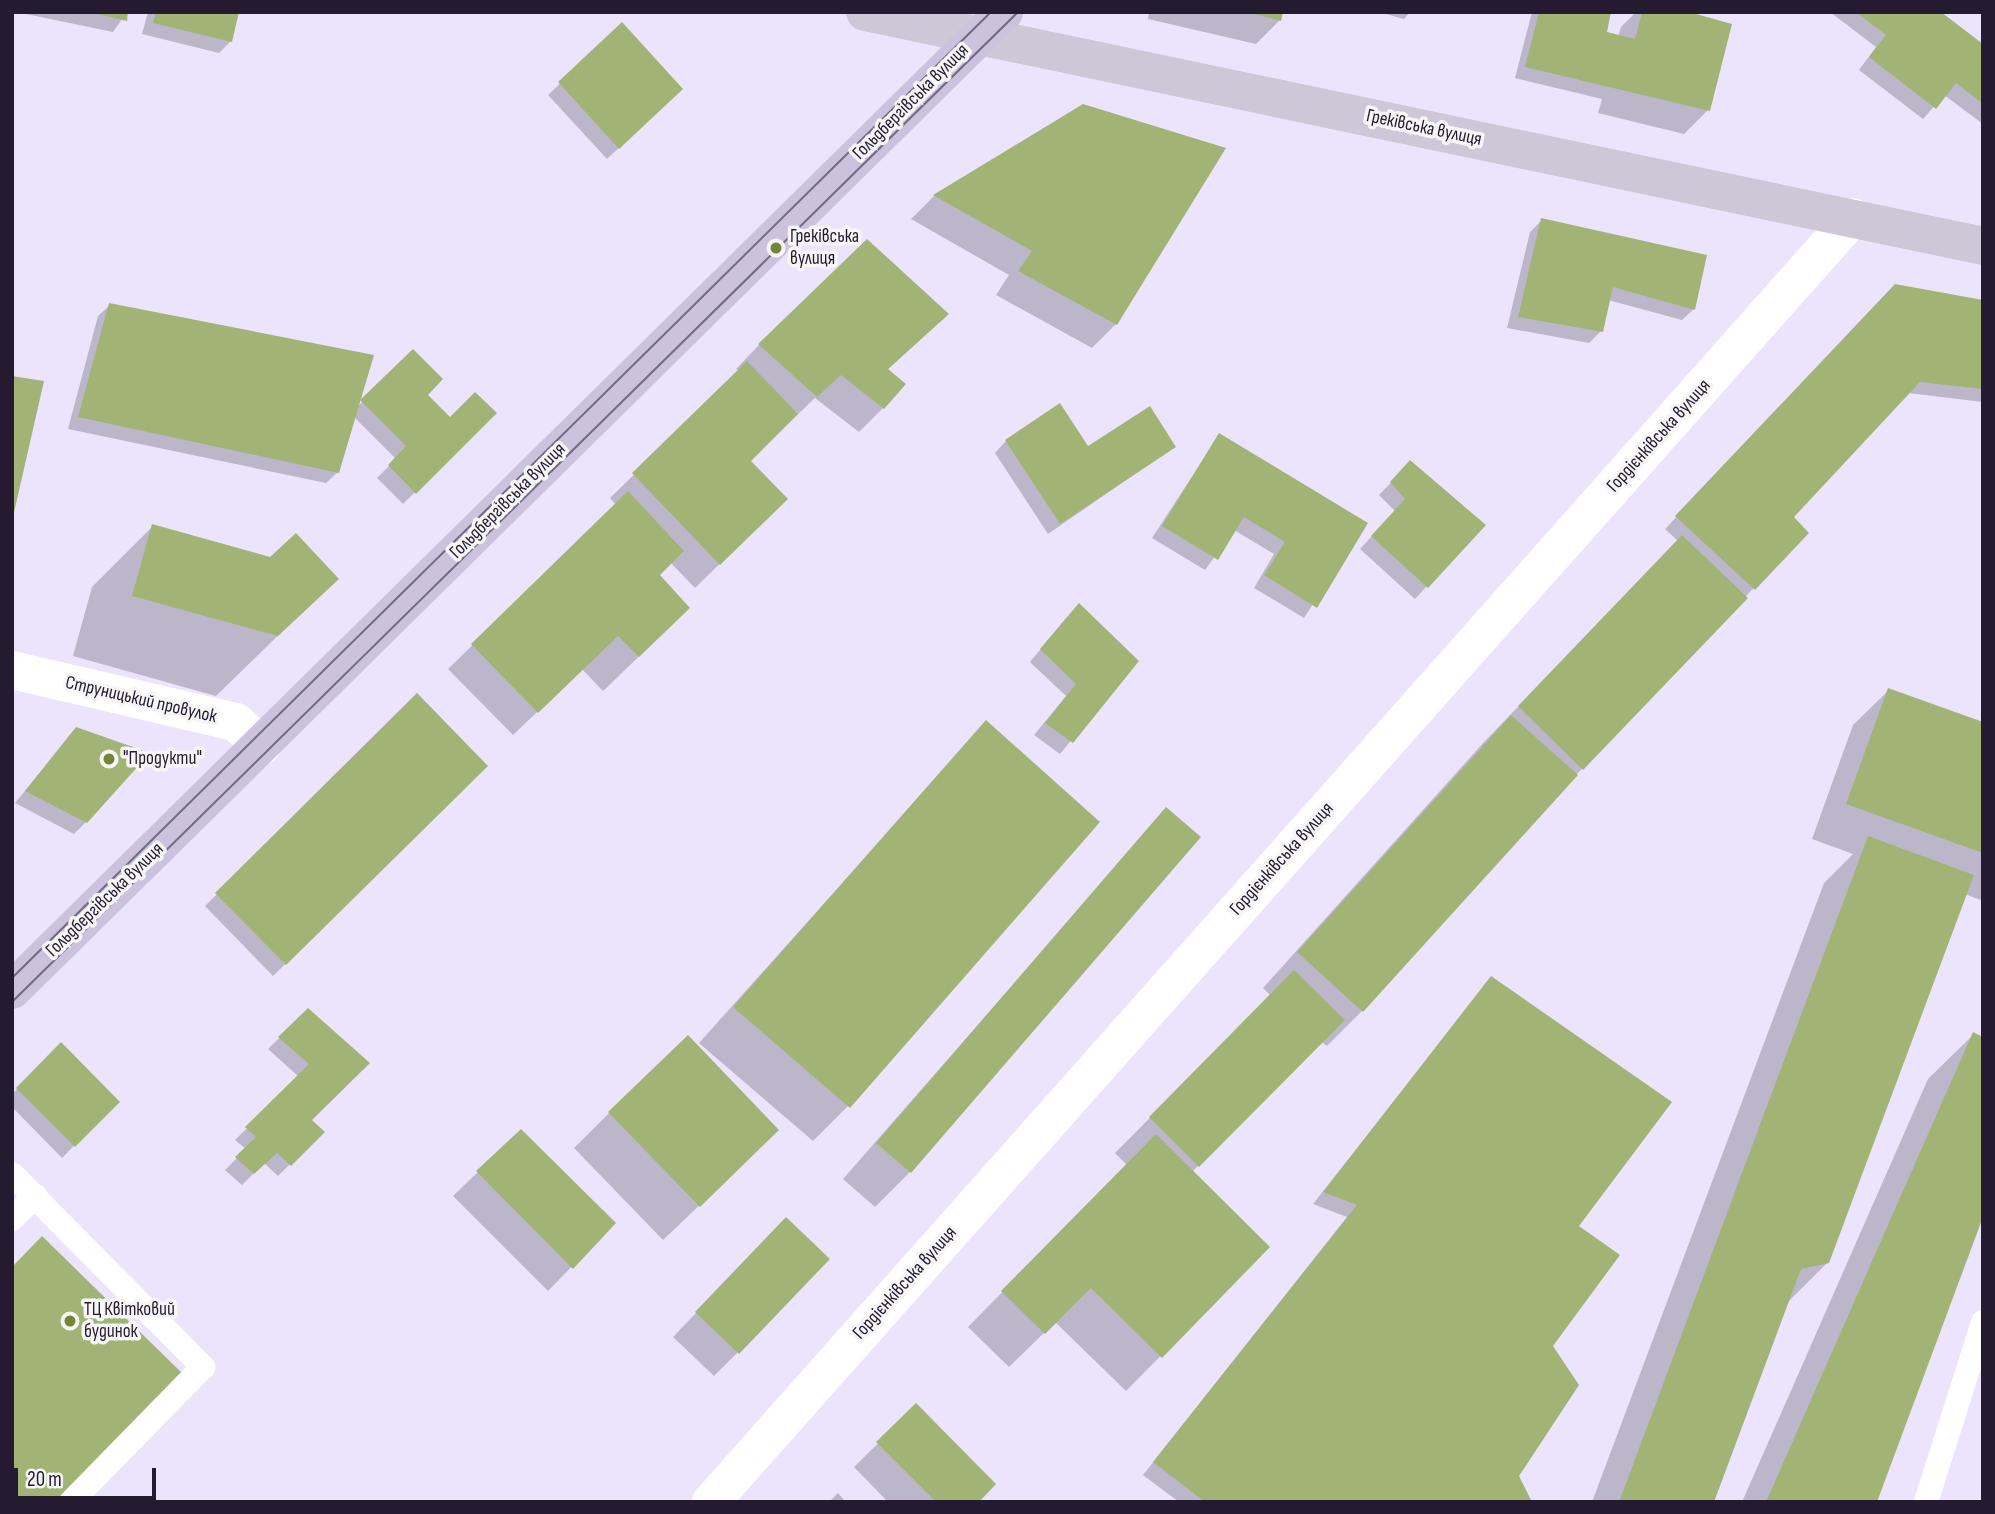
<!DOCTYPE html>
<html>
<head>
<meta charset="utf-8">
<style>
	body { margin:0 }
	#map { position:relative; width:1995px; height:1514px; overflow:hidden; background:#ece4fd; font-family:"Sofia Sans Condensed",sans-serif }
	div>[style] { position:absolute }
	.shadow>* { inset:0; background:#0003 }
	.building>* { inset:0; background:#a2b475 }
	.lane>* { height:24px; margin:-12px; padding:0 12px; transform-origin:12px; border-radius:12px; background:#fff }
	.street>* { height:38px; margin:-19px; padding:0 19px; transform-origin:19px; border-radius:19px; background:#fff }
	.secondary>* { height:38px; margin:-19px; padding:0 19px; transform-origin:19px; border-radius:19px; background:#cdc7d7 }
	.primary>* { height:38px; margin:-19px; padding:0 19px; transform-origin:19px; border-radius:19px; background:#ccc2de }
	.tram>* { height:2px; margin:-1px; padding:0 1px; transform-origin:1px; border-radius:1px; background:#726a81 }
	.dots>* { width:19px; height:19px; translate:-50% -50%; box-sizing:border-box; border:4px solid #f6f6f6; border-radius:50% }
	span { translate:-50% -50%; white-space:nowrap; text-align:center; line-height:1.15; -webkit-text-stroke:7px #f6f6f6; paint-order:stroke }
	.street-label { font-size:19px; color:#241b31 }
	.poi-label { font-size:19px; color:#241b31 }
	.left { translate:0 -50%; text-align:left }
	.frame { position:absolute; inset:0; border:14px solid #241b31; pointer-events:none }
	.scale { position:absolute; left:14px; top:1468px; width:142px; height:32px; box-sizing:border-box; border:4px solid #241b31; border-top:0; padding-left:9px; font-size:21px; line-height:24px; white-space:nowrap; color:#241b31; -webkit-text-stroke:5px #f6f6f6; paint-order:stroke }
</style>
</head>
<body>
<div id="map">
	<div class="shadow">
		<i style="clip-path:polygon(16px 12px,127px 12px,113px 32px)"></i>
		<i style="clip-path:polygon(148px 12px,237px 12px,230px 42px,219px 53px,142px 34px)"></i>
		<i style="clip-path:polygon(1149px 12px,1281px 12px,1280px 20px,1256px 44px,1148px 19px)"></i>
		<i style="clip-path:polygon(1378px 12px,1410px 12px,1404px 19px)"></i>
		<i style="clip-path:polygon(1532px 12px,1609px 12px,1605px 33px,1618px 37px,1621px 27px,1636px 12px,1682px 12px,1708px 110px,1684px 134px,1598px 113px,1602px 99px,1515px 78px)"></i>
		<i style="clip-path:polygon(1830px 12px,1938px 12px,1983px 46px,1983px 124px,1944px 95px,1923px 119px,1859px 70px,1876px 47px)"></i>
		<i style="clip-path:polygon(622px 25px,669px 101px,607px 159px,548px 95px)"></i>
		<i style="clip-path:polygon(1083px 106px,1116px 324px,1092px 348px,996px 295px,1009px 275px,911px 219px,934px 196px)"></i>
		<i style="clip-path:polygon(1542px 220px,1694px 309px,1682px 320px,1608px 300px,1601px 331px,1589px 343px,1507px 328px,1530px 232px)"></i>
		<i style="clip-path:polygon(1884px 298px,1983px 302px,1983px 402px,1908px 393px,1791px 517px,1806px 533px,1576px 775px,1362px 1011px,1327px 1046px,1322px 1042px,1192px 1172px,1268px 1247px,1126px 1391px,1055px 1322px,1009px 1367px,968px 1327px,1127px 1165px,1115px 1153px,1271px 996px,1263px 988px,1484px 742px,1678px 541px,1665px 529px)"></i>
		<i style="clip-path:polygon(110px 305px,357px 407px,413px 352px,425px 395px,450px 420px,495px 413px,403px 504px,377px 478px,396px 459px,354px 417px,338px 472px,326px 483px,68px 429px,98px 316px)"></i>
		<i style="clip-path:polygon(922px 338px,887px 370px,883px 408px,859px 432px,815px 398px,749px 461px,786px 499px,695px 588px,671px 563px,657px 576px,653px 643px,603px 691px,582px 669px,513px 735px,448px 669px,616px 505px,610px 498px,739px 372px,736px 369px,759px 345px)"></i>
		<i style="clip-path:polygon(1219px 435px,1365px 524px,1304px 618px,1254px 588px,1274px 554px,1234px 530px,1205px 570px,1152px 538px)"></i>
		<i style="clip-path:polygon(1006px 441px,1088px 448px,1174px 447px,1048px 534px,995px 453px)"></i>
		<i style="clip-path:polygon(1410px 463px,1483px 525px,1415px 599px,1360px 549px,1395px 511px,1379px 495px)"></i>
		<i style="clip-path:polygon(153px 526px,336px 579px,216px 696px,73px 656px,92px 587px)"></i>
		<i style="clip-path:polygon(1067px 617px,1137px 661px,1060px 754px,1034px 735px,1066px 696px,1030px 662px)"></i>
		<i style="clip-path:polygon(1889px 690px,1980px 723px,1983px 715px,1983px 901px,1965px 894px,1828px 1262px,1787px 1303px,1712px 1502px,1592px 1502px,1824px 883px,1853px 854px,1812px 839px,1853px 725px)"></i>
		<i style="clip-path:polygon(417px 696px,486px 766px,273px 976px,205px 906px)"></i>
		<i style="clip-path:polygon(986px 723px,848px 1106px,813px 1141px,699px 1043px)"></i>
		<i style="clip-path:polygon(76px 729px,86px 822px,74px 834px,15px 803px)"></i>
		<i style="clip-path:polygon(1166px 810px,910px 1172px,875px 1207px,843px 1179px)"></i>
		<i style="clip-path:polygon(1491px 978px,1576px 1226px,1517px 1476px,1530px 1502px,1179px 1502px,1143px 1475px,1347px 1217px,1313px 1204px)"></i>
		<i style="clip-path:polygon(308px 1010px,367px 1063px,309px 1121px,323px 1132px,278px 1176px,264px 1163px,242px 1185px,225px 1170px,246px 1149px,235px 1140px,299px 1077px,268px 1049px)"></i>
		<i style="clip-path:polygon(1973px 1035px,1876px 1502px,1742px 1502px,1928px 1079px)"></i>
		<i style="clip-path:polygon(61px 1045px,117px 1102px,62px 1158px,12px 1107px,12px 1094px)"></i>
		<i style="clip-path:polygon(609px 1113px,742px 1165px,663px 1240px,574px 1148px)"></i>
		<i style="clip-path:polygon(521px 1131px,614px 1223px,548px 1291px,453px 1196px)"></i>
		<i style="clip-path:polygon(763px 1243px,738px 1352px,714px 1376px,673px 1337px)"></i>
		<i style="clip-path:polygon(916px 1406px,976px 1502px,888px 1502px,854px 1467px)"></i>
		<i style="clip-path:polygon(838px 1493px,846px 1502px,829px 1502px)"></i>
	</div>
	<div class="building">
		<i style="clip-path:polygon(89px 12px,128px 12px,127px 21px)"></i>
		<i style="clip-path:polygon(156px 12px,239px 12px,232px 42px,153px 23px)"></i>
		<i style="clip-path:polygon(1248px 12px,1283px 12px,1281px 21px)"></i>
		<i style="clip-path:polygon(1539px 12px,1611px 12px,1607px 32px,1635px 39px,1642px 12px,1689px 12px,1732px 24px,1710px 111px,1525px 67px)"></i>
		<i style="clip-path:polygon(1856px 12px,1941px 12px,1983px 44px,1983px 104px,1956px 83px,1936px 109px,1869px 57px,1886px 35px)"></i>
		<i style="clip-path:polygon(622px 22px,683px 89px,619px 149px,558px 82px)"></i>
		<i style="clip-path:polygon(1083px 104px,1226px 148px,1117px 325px,1018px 271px,1032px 251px,933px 195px)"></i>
		<i style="clip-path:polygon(1541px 218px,1707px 255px,1695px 310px,1613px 287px,1603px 332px,1518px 317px)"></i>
		<i style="clip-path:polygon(867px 239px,949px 314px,888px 369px,906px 384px,884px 409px,841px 375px,817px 397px,758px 344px)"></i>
		<i style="clip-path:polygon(1895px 284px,1983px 300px,1983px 389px,1920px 382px,1794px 517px,1809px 533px,1755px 590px,1675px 516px)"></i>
		<i style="clip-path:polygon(109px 303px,374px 355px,339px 473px,78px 417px)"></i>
		<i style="clip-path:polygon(413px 349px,443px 379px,428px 395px,450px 417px,475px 392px,497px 413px,416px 494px,388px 465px,406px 446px,360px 400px)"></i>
		<i style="clip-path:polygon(747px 361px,798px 414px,751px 461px,788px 499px,720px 565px,632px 473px)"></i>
		<i style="clip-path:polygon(12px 376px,44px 381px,13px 517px,12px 517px)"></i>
		<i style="clip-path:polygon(1060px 403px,1088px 446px,1150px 406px,1176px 447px,1060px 524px,1005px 440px)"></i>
		<i style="clip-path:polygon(1219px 433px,1368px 523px,1317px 608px,1264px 575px,1285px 542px,1244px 517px,1218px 560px,1162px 526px)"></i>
		<i style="clip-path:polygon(1410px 460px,1486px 525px,1428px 588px,1371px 536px,1405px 499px,1390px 482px)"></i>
		<i style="clip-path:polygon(628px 491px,684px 551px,660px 575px,690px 608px,639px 657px,618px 636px,538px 713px,471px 644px)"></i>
		<i style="clip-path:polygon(152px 524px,270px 557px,296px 533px,339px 579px,278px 636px,132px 596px)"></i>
		<i style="clip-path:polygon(1682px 535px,1748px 598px,1583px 770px,1518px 706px)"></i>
		<i style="clip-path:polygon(1079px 603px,1139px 661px,1073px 743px,1045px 723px,1076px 684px,1040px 649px)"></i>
		<i style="clip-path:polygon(1888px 688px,1983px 722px,1983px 853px,1846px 804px)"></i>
		<i style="clip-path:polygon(417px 693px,488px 766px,286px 965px,215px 893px)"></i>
		<i style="clip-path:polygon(1511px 715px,1578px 775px,1363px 1012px,1297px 952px)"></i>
		<i style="clip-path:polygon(986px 720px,1100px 822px,850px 1108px,733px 1007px)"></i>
		<i style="clip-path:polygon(76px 727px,150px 753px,87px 823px,25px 791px)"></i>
		<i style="clip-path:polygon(1166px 807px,1201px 837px,911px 1173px,876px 1143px)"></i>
		<i style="clip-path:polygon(1868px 836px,1974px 875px,1829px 1263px,1801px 1269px,1714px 1502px,1619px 1502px)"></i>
		<i style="clip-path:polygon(1294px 970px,1345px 1020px,1199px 1167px,1149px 1117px)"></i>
		<i style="clip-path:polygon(1491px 976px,1672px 1102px,1579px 1226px,1620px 1255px,1553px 1346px,1579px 1385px,1519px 1476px,1532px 1502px,1205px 1502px,1153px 1462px,1357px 1205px,1323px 1192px)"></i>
		<i style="clip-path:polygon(308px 1008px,370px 1063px,312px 1120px,325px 1132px,291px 1166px,277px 1153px,254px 1174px,235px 1157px,256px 1137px,245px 1127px,309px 1064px,278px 1037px)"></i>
		<i style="clip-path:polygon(1973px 1032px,1983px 1037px,1983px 1217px,1877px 1502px,1766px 1502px)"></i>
		<i style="clip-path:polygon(688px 1035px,779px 1130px,700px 1207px,608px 1112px)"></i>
		<i style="clip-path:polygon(61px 1042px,120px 1102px,75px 1147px,16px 1088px)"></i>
		<i style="clip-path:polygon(521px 1129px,616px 1223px,573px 1269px,476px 1171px)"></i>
		<i style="clip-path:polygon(1156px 1134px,1270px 1247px,1162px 1358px,1091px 1288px,1045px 1334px,1001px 1291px)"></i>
		<i style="clip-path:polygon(786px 1217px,830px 1259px,739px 1354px,695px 1312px)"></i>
		<i style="clip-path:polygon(42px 1236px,184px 1375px,60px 1502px,12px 1502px,12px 1267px)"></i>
		<i style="clip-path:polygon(916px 1403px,996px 1484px,979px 1502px,936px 1502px,876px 1442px)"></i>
	</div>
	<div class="lane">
		<i style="left:12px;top:1174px;width:272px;rotate:45.3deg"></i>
		<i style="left:203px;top:1367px;width:189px;rotate:134.4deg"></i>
		<i style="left:12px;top:1219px;width:33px;rotate:-45deg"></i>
		<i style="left:1926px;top:1502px;width:189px;rotate:-72.4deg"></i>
	</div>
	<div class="street">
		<i style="left:12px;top:670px;width:230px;rotate:13.1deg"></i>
		<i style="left:236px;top:722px;width:35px;rotate:43deg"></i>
		<i style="left:711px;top:1502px;width:1719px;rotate:-48.37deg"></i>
	</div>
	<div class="secondary">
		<i style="left:865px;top:12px;width:1142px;rotate:11.82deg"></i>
	</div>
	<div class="primary">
		<i style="left:12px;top:990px;width:1393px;rotate:-44.59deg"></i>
	</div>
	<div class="tram">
		<i style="left:12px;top:978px;width:1375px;rotate:-44.62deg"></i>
		<i style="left:12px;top:1002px;width:1411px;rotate:-44.54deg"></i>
	</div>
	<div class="dots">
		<i style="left:776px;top:248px;background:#728637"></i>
		<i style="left:109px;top:759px;background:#728637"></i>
		<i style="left:70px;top:1321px;background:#728637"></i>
	</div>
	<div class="street-label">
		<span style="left:911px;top:102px;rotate:-45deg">Гольдбергівська вулиця</span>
		<span style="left:1424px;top:128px;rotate:12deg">Греківська вулиця</span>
		<span style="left:1659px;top:436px;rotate:-48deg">Гордієнківська вулиця</span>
		<span style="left:508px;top:501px;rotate:-45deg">Гольдбергівська вулиця</span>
		<span style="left:141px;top:700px;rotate:13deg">Струницький провулок</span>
		<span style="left:1282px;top:859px;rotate:-48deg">Гордієнківська вулиця</span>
		<span style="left:105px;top:900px;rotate:-44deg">Гольдбергівська вулиця</span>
		<span style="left:905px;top:1283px;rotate:-48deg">Гордієнківська вулиця</span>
	</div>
	<div class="poi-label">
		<span class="left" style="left:790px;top:248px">Греківська<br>вулиця</span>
		<span class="left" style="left:123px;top:759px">"Продукти"</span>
		<span class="left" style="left:84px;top:1321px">ТЦ Квітковий<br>будинок</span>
	</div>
	<div class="frame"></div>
	<div class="scale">20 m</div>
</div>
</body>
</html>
